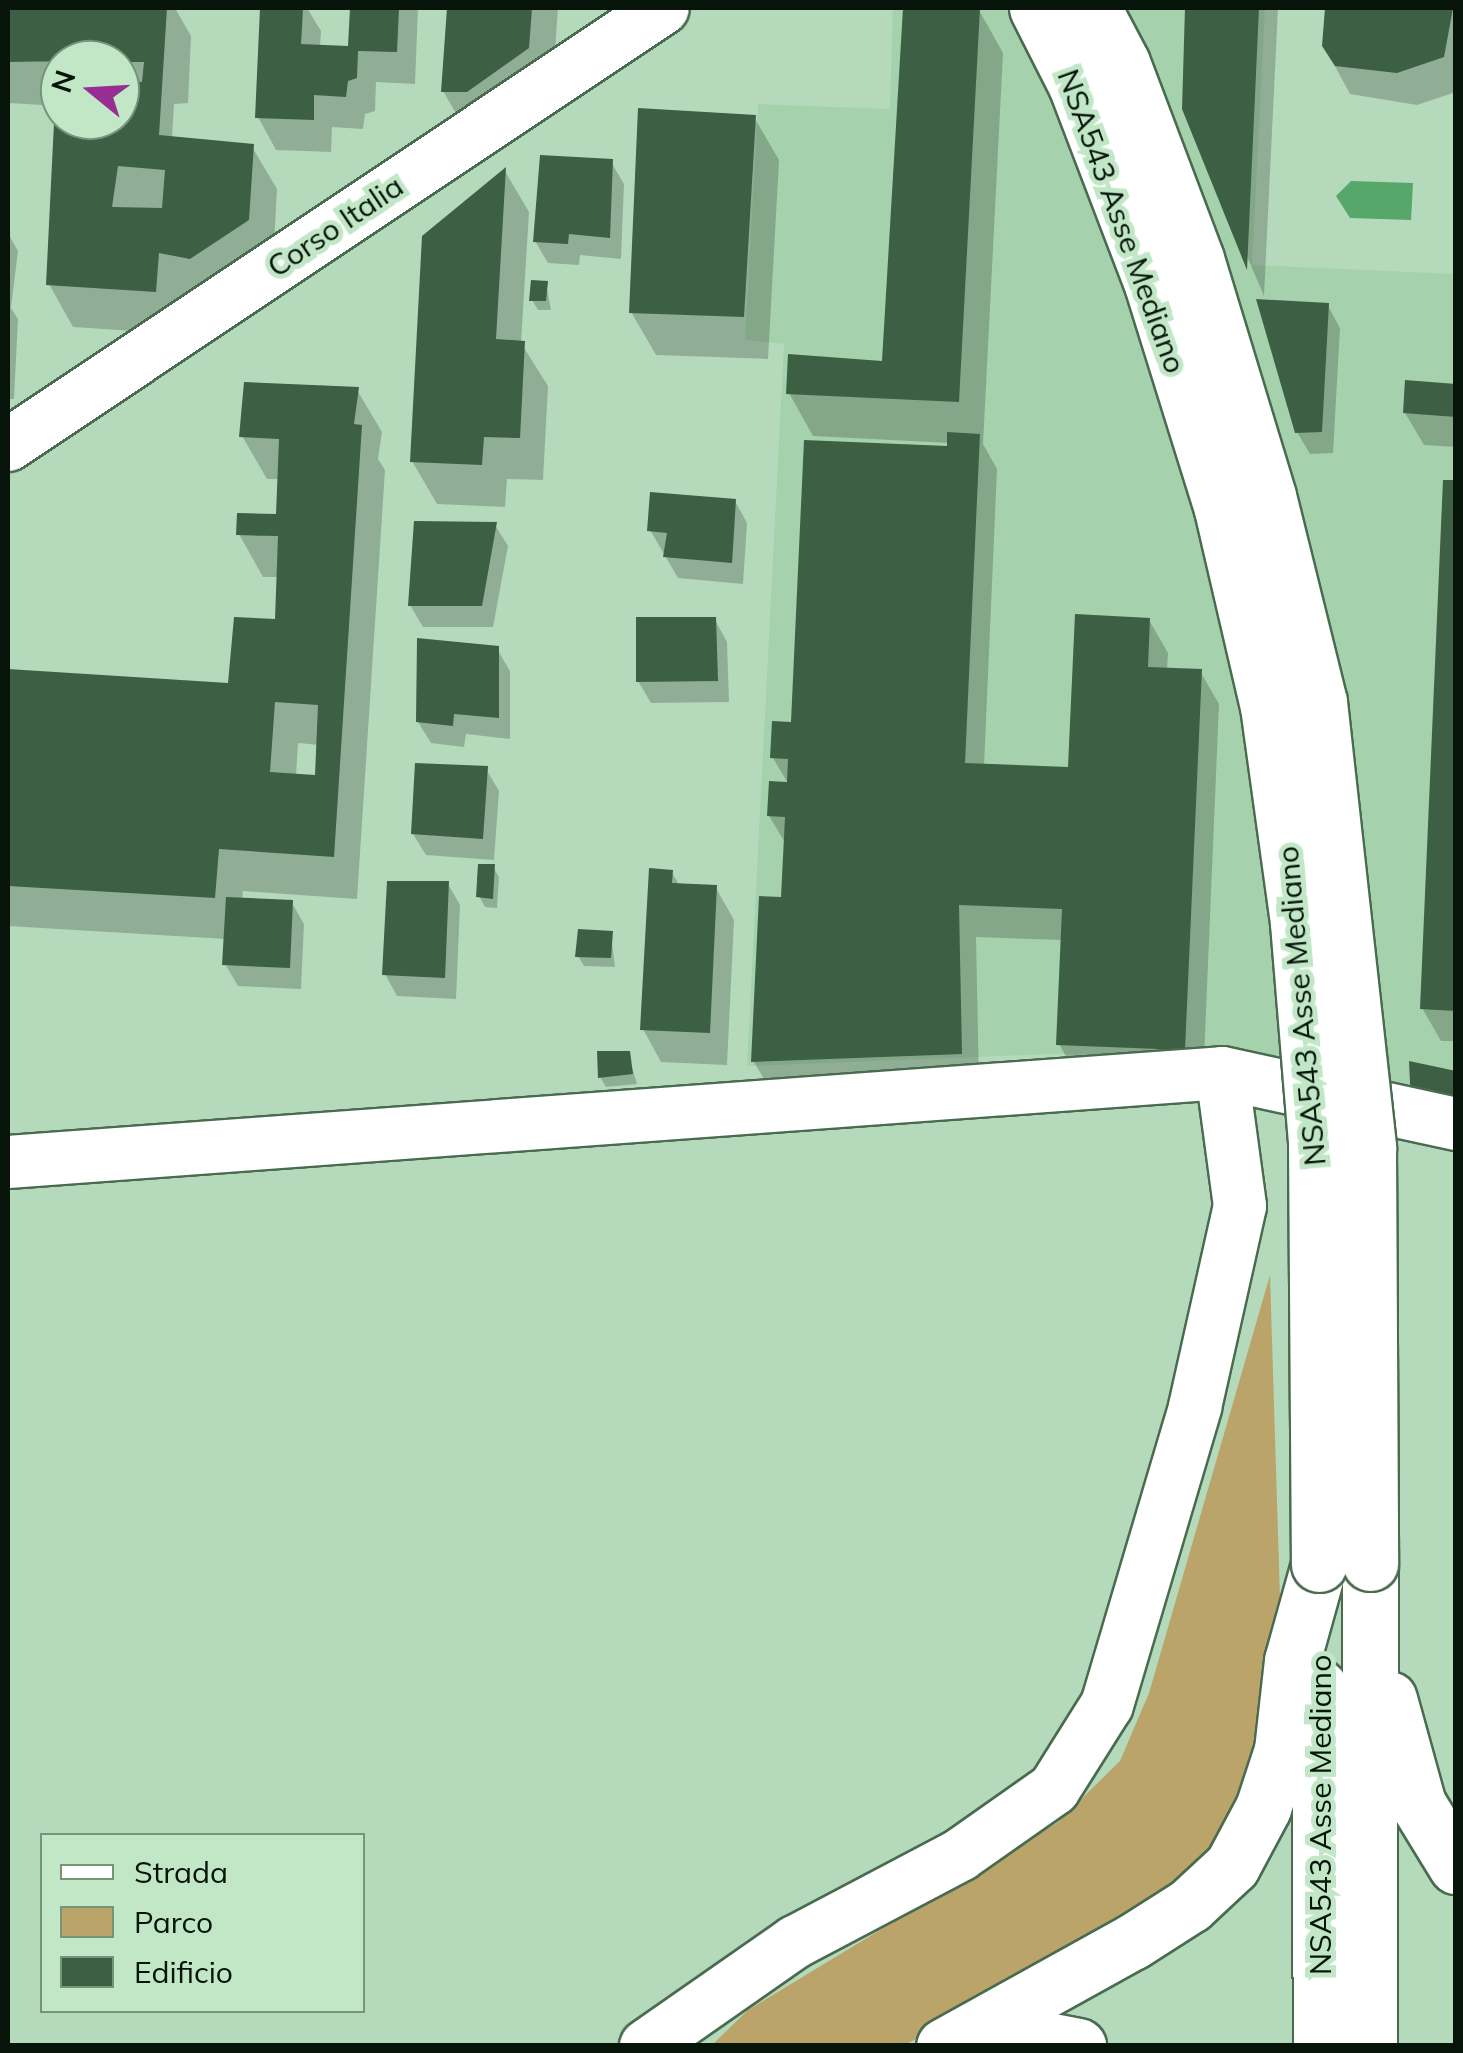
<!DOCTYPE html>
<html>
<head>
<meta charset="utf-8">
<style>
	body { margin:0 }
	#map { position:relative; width:1463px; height:2053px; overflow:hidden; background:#b5dabb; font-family:Mulish,sans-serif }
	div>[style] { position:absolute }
	.built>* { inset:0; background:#a5d1ac }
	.green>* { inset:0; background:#bba469 }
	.water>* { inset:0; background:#56a769 }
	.shadow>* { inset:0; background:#0003 }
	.building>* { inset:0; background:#3d5f44 }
	.roads { filter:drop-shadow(2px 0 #496b4f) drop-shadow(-2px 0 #496b4f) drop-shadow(0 2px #496b4f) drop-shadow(0 -2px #496b4f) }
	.minor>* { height:52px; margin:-26px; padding:0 26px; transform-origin:26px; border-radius:26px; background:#fff }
	.highway>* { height:55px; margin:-27.5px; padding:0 27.5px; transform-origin:27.5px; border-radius:27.5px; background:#fff }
	.bridges { filter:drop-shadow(2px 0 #496b4f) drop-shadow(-2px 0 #496b4f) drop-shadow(0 2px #496b4f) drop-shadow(0 -2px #496b4f) }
	.highway-bridge>* { height:55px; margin:-27.5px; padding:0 27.5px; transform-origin:27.5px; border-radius:27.5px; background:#fff }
	span { translate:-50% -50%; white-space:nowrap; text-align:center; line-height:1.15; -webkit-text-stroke:10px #c1e7c7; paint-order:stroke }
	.street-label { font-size:30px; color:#07140a }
	.frame { position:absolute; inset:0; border:10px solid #07140a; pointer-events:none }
	.legend { position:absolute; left:40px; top:1833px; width:325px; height:180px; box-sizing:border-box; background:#c1e7c7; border:2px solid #77937b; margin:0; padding:12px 18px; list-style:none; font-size:30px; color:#07140a }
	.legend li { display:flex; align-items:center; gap:20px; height:50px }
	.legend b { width:50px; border:2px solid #77937b }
	.north { position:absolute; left:40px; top:40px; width:100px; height:100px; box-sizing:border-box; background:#c1e7c7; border:2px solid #77937b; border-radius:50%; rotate:288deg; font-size:28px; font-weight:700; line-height:40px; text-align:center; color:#07140a }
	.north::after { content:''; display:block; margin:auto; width:35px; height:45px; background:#972f93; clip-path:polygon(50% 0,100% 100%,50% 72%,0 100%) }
</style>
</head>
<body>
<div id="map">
	<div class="built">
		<i style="clip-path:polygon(893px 8px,1265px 8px,1252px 265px,1455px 274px,1455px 1106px,1229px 1055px,1053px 1054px,747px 1066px,784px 344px,745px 340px,758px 104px,890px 109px)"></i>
	</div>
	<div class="green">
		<i style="clip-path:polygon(1270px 1275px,1282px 1662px,1224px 1853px,1146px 1928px,904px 2045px,711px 2046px,748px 2010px,1057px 1823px,1120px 1761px,1149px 1693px)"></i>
	</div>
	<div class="water">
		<i style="clip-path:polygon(1351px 181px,1413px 183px,1411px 220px,1350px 218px,1336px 196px)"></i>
	</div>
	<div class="shadow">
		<i style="clip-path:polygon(8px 8px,175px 8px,191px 36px,188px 103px,174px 104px,172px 138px,252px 147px,277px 189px,273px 263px,215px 300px,182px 294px,179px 334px,73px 327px,49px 284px,120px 133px,120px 60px,60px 60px,60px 106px,8px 103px)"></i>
		<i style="clip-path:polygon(262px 8px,307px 8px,321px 31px,320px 47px,351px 48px,352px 8px,418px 8px,415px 84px,376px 82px,375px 111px,365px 114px,363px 129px,332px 127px,331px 152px,276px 150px,258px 117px)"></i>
		<i style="clip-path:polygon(450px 8px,558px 8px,552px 92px,468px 134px,443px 91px)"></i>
		<i style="clip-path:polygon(905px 8px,979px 10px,1003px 53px,983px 444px,997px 469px,984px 766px,1070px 770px,1149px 620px,1168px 653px,1167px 670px,1200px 671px,1219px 704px,1203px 1082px,1078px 1077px,1059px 1044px,1063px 940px,976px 937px,979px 1086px,773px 1094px,754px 1062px,784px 900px,786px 844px,769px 816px,789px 785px,773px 758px,950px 449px,950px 443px,813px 436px,789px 393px,885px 363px)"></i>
		<i style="clip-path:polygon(1187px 8px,1278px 8px,1264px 296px,1184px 108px)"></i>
		<i style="clip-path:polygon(1327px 8px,1456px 8px,1456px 92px,1417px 105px,1350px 94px,1324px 46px)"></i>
		<i style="clip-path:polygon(754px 117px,779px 160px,768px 359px,656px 355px,631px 312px)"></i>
		<i style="clip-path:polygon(611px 162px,624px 184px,621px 259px,580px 255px,579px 265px,548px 263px,535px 241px)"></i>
		<i style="clip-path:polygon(505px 171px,529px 212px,521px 343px,548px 386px,543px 480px,507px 479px,505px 507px,437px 504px,412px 461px)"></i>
		<i style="clip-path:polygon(8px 233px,18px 251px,11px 308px,18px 319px,14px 399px,8px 399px)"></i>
		<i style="clip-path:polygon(546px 283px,551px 310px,538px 310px,532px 300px)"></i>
		<i style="clip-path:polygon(1328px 306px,1340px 328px,1333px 453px,1310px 454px,1297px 432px)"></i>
		<i style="clip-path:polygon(1456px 387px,1456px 447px,1424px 445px,1405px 413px)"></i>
		<i style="clip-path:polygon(evenodd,357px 390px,382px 432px,378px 459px,385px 470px,357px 899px,243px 891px,242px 900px,292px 903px,304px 924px,301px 989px,238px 986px,225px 964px,226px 939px,8px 926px,8px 671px,230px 685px,277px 622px,279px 577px,263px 577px,239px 534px,279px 517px,280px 479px,267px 479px,242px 436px,357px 390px,298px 743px,319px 745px,318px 778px,296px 776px,298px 743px)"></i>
		<i style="clip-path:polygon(1456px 483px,1456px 1041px,1441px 1041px,1422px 1008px)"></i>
		<i style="clip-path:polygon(735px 501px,747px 523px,743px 584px,678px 578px,650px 530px)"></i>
		<i style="clip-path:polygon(495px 525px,508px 546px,493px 627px,423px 627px,410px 605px)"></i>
		<i style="clip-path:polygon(715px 620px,727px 642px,729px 702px,651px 703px,638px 681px)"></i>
		<i style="clip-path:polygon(497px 649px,510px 671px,510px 739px,466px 734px,464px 747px,431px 743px,418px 722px)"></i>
		<i style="clip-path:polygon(486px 769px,499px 791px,494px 860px,426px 855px,413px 834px)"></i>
		<i style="clip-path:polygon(493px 867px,499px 877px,497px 908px,485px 907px,479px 896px)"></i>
		<i style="clip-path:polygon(672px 873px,680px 886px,716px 888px,734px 920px,727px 1065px,661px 1062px,643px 1029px)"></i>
		<i style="clip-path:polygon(448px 884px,460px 905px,456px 999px,397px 996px,385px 974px)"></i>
		<i style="clip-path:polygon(611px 934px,615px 967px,584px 966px,578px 956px)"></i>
		<i style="clip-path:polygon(628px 1054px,637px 1084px,606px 1087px,600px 1077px)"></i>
	</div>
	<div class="building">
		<i style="clip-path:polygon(evenodd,8px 8px,167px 8px,159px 135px,254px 144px,249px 220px,190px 259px,159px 253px,156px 292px,46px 285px,54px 123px,118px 131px,121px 80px,142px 82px,144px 62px,132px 62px,132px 68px,120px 68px,120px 60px,8px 62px,8px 8px,118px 166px,165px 170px,162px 208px,112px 207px,118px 166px)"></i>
		<i style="clip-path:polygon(260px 8px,303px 8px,301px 44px,348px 46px,350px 8px,399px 8px,397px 52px,358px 51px,357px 78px,348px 81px,346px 97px,314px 95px,314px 120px,255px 118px)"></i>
		<i style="clip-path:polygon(447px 8px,532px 8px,529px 48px,467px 92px,441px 92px)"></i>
		<i style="clip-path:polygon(903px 8px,980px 8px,959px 402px,786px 394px,788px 354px,882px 361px)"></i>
		<i style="clip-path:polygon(1185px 8px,1259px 8px,1247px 270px,1182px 109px)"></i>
		<i style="clip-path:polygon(1325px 8px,1453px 8px,1444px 57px,1397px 73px,1335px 66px,1322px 46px)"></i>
		<i style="clip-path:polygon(638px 108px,756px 115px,744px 317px,629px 313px)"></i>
		<i style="clip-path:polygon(540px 155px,613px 159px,610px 238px,569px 234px,568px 244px,533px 242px)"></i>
		<i style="clip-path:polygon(506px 167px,496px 339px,525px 341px,520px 438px,484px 437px,482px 465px,410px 462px,422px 236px)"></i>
		<i style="clip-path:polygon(531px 280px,548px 281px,546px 301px,529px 301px)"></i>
		<i style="clip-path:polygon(1256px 299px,1329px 303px,1322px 432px,1295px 433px)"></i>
		<i style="clip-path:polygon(1405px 380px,1456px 384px,1456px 417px,1403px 413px)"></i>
		<i style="clip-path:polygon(evenodd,244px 382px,359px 387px,354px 424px,362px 425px,334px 857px,219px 849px,215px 898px,8px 886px,8px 669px,228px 683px,234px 617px,275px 619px,278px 536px,236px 535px,237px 513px,276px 514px,279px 439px,239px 437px,244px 382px,275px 702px,318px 705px,315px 775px,270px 772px,275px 702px)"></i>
		<i style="clip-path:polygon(947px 432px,980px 434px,965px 763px,1068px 767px,1075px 614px,1150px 618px,1148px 667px,1202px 669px,1185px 1050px,1056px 1045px,1062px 909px,959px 905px,962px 1054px,751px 1062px,759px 896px,781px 897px,785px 817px,767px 816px,769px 781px,787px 782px,788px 759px,770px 758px,772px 721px,791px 722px,804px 440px,947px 446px)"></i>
		<i style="clip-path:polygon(1443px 480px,1456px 480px,1456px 1011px,1420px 1009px)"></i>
		<i style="clip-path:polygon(650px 492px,736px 499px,732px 563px,663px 557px,667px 533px,647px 531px)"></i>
		<i style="clip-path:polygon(414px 521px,497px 522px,482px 606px,408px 606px)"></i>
		<i style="clip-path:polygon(636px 617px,716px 617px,718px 681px,636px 682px)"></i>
		<i style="clip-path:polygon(417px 638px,499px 646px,499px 718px,454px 714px,453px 726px,416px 722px)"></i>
		<i style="clip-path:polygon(415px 763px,488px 766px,483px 839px,411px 834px)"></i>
		<i style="clip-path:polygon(478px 864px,495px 864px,493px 899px,476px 897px)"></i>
		<i style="clip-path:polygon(649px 868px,673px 870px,672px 883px,717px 885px,710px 1033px,640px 1030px)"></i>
		<i style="clip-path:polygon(387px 881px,449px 881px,445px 978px,382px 975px)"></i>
		<i style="clip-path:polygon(226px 897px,293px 900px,290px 968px,222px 965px)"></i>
		<i style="clip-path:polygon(578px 929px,613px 931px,611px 958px,575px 957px)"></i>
		<i style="clip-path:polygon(597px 1051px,630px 1051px,633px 1074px,598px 1078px)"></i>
		<i style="clip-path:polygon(1409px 1061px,1456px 1071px,1456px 1113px,1411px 1104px)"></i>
	</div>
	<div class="roads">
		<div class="minor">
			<i style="left:8px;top:445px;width:787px;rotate:-33.71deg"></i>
			<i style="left:8px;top:1162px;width:1217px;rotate:-4.19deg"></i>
			<i style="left:1222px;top:1073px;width:239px;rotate:12.3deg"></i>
			<i style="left:646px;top:2046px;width:182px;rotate:-34.9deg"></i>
			<i style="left:795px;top:1942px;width:187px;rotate:-27.8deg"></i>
			<i style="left:960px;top:1855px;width:115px;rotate:-35.1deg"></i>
			<i style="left:1054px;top:1789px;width:99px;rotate:-57.8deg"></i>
			<i style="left:1107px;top:1705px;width:311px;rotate:-73.5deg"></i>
			<i style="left:1195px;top:1407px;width:206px;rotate:-77.4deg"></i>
			<i style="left:1240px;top:1206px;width:134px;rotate:-97.7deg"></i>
		</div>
		<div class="highway">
			<i style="left:1319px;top:1687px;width:359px;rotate:89.7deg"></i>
			<i style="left:1389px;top:1699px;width:109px;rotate:74.6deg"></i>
			<i style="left:1418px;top:1804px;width:73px;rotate:58.5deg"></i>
			<i style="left:960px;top:2044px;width:82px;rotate:-3.5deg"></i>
			<i style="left:1042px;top:2039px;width:37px;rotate:11deg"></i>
			<i style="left:944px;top:2046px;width:215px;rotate:-29deg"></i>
			<i style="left:1132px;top:1942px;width:69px;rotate:-32.5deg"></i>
			<i style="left:1190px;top:1905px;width:57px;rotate:-42.9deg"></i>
			<i style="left:1232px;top:1866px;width:66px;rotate:-61.9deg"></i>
			<i style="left:1263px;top:1808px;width:61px;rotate:-71.9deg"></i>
			<i style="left:1282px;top:1750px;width:90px;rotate:-83.6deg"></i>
			<i style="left:1292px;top:1661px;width:101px;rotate:-74.4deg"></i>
			<i style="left:1369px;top:2046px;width:483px;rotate:-89.9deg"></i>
		</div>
	</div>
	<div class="bridges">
		<div class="highway-bridge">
			<i style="left:1037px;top:8px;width:86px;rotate:63.1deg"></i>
			<i style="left:1076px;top:85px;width:213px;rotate:69.1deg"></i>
			<i style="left:1152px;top:284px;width:236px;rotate:72.7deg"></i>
			<i style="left:1222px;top:509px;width:202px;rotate:76.9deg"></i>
			<i style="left:1268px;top:706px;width:219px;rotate:82.1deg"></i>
			<i style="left:1298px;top:923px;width:222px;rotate:85.3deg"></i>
			<i style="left:1316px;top:1144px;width:420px;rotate:89.6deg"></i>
			<i style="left:1093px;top:8px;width:62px;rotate:62.2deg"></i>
			<i style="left:1122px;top:63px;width:210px;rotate:69.3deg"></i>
			<i style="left:1196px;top:259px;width:248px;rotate:73.1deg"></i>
			<i style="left:1268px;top:496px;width:212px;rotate:76.1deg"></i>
			<i style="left:1319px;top:702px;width:448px;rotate:83.7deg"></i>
			<i style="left:1368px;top:1147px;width:416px;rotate:89.7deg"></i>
		</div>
	</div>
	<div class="street-label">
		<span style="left:1122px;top:221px;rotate:70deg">NSA543 Asse Mediano</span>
		<span style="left:335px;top:226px;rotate:-34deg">Corso Italia</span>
		<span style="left:1301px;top:1006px;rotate:-95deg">NSA543 Asse Mediano</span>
		<span style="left:1320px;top:1815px;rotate:-90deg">NSA543 Asse Mediano</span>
	</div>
	<div class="frame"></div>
	<ul class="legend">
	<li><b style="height:12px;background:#fff"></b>Strada</li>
	<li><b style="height:28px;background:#bba469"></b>Parco</li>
	<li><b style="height:28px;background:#3d5f44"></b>Edificio</li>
	</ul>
	<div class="north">N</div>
</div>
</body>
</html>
